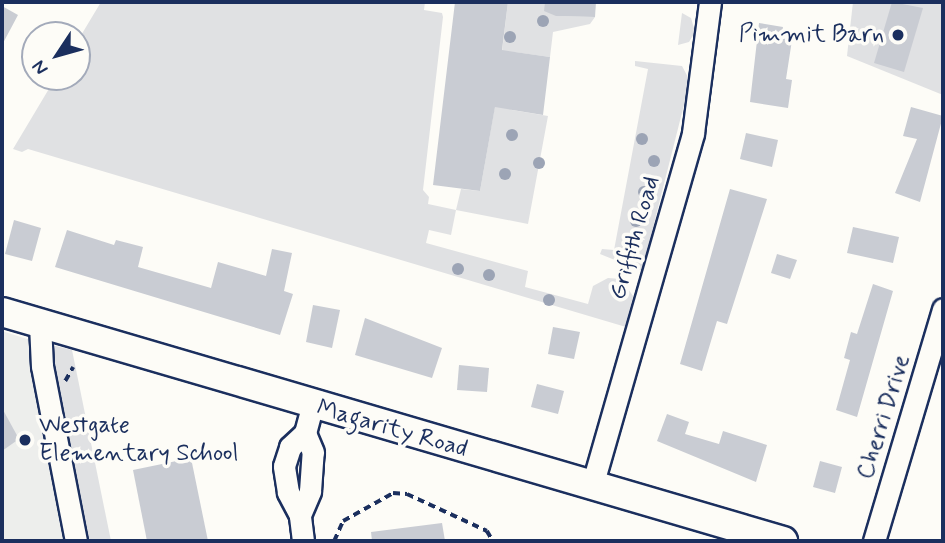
<!DOCTYPE html>
<html>
<head>
<meta charset="utf-8">
<style>
	body { margin:0 }
	#map { position:relative; width:945px; height:543px; overflow:hidden; background:#fdfcf7; font-family:Mynerve,sans-serif }
	div>[style] { position:absolute }
	.built>* { inset:0; background:#edeeec }
	.green>* { inset:0; background:#e0e1e3 }
	.building>* { inset:0; background:#c9ccd3 }
	.path>* { height:3.5px; margin-top:-1.75px; transform-origin:0; background:repeating-linear-gradient(90deg,#1b2f5e 0 7px,transparent 0 12px) }
	.roads { filter:drop-shadow(2px 0 #1b2f5e) drop-shadow(-2px 0 #1b2f5e) drop-shadow(0 2px #1b2f5e) drop-shadow(0 -2px #1b2f5e) }
	.minor>* { height:21px; margin:-10.5px; padding:0 10.5px; transform-origin:10.5px; border-radius:10.5px; background:#fdfcf7 }
	.major>* { height:28px; margin:-14px; padding:0 14px; transform-origin:14px; border-radius:14px; background:#fdfcf7 }
	.trees>* { width:12px; height:12px; margin:-6px; border-radius:50%; background:#9ca4b5 }
	.dots>* { width:19px; height:19px; translate:-50% -50%; box-sizing:border-box; border:4px solid #fdfcf7; border-radius:50% }
	span { translate:-50% -50%; white-space:nowrap; text-align:center; line-height:1.15; -webkit-text-stroke:7px #fdfcf7; paint-order:stroke }
	.poi-label { font-size:24px; color:#1b2f5e }
	.right { translate:-100% -50%; text-align:right }
	.left { translate:0 -50%; text-align:left }
	.street-label { font-size:24px; color:#1b2f5e }
	.frame { position:absolute; inset:0; border:4px solid #1b2f5e; pointer-events:none }
	.north { position:absolute; left:21px; top:21px; width:70px; height:70px; box-sizing:border-box; background:#fdfcf7; border:2px solid #a3aaba; border-radius:50%; rotate:234deg; font-size:19px; font-weight:700; line-height:28px; text-align:center; color:#1b2f5e }
	.north::after { content:''; display:block; margin:auto; width:24px; height:32px; background:#1b2f5e; clip-path:polygon(50% 0,100% 100%,50% 72%,0 100%) }
</style>
</head>
<body>
<div id="map">
	<div class="built">
		<i style="clip-path:polygon(2px 331px,27px 339px,68px 541px,2px 541px)"></i>
	</div>
	<div class="green">
		<i style="clip-path:polygon(101px 2px,425px 2px,424px 10px,442px 13px,443px 17px,423px 190px,429px 197px,428px 204px,456px 210px,461px 189px,480px 191px,496px 100px,512px 110px,548px 116px,528px 224px,456px 210px,451px 235px,429px 230px,426px 243px,528px 271px,525px 287px,588px 304px,593px 286px,608px 278px,621px 279px,633px 296px,626px 327px,28px 149px,22px 152px,13px 149px,56px 77px,77px 77px,77px 42px)"></i>
		<i style="clip-path:polygon(508px 2px,558px 2px,557px 16px,595px 17px,590px 24px,553px 32px,550px 57px,514px 52px,501px 60px)"></i>
		<i style="clip-path:polygon(853px 2px,943px 2px,943px 95px,847px 56px)"></i>
		<i style="clip-path:polygon(682px 13px,691px 18px,695px 32px,689px 42px,678px 45px)"></i>
		<i style="clip-path:polygon(635px 61px,682px 66px,690px 81px,642px 271px,600px 254px,602px 249px,614px 250px,648px 69px,635px 66px)"></i>
		<i style="clip-path:polygon(27px 339px,72px 350px,111px 541px,68px 541px)"></i>
	</div>
	<div class="building">
		<i style="clip-path:polygon(455px 2px,508px 2px,502px 50px,550px 57px,543px 115px,495px 107px,480px 191px,433px 185px)"></i>
		<i style="clip-path:polygon(545px 2px,596px 2px,595px 17px,556px 16px,544px 11px)"></i>
		<i style="clip-path:polygon(892px 2px,923px 8px,904px 72px,874px 63px)"></i>
		<i style="clip-path:polygon(2px 6px,18px 15px,2px 45px)"></i>
		<i style="clip-path:polygon(759px 23px,783px 27px,781px 38px,792px 40px,786px 79px,792px 80px,788px 108px,750px 102px)"></i>
		<i style="clip-path:polygon(911px 107px,943px 116px,920px 202px,895px 193px,917px 139px,903px 136px)"></i>
		<i style="clip-path:polygon(746px 133px,778px 140px,772px 167px,740px 159px)"></i>
		<i style="clip-path:polygon(730px 189px,767px 199px,727px 324px,717px 321px,702px 371px,680px 364px)"></i>
		<i style="clip-path:polygon(14px 220px,41px 228px,32px 261px,5px 254px)"></i>
		<i style="clip-path:polygon(853px 227px,899px 237px,893px 263px,847px 253px)"></i>
		<i style="clip-path:polygon(67px 230px,114px 245px,116px 240px,143px 247px,138px 267px,211px 288px,218px 262px,266px 276px,272px 249px,292px 253px,284px 291px,293px 294px,280px 335px,55px 267px)"></i>
		<i style="clip-path:polygon(777px 254px,797px 260px,790px 279px,771px 273px)"></i>
		<i style="clip-path:polygon(873px 284px,893px 291px,857px 417px,836px 410px,850px 360px,844px 358px,851px 332px,857px 334px)"></i>
		<i style="clip-path:polygon(313px 305px,340px 310px,332px 348px,306px 342px)"></i>
		<i style="clip-path:polygon(365px 318px,442px 348px,432px 378px,355px 355px)"></i>
		<i style="clip-path:polygon(553px 327px,580px 332px,574px 359px,548px 354px)"></i>
		<i style="clip-path:polygon(459px 365px,489px 368px,487px 392px,457px 390px)"></i>
		<i style="clip-path:polygon(537px 384px,564px 391px,558px 414px,531px 407px)"></i>
		<i style="clip-path:polygon(2px 408px,19px 439px,2px 451px)"></i>
		<i style="clip-path:polygon(667px 414px,689px 422px,685px 434px,719px 444px,723px 431px,767px 445px,756px 482px,657px 441px)"></i>
		<i style="clip-path:polygon(191px 458px,208px 541px,147px 541px,133px 470px)"></i>
		<i style="clip-path:polygon(820px 461px,842px 467px,835px 493px,813px 487px)"></i>
		<i style="clip-path:polygon(442px 523px,445px 541px,372px 541px,371px 532px)"></i>
	</div>
	<div class="path">
		<i style="left:65px;top:381px;width:16px;rotate:-60deg"></i>
		<i style="left:334px;top:541px;width:22px;rotate:-66deg"></i>
		<i style="left:343px;top:521px;width:57px;rotate:-29.2deg"></i>
		<i style="left:393px;top:493px;width:14px;rotate:4deg"></i>
		<i style="left:407px;top:494px;width:88px;rotate:24.8deg"></i>
		<i style="left:487px;top:531px;width:12px;rotate:59deg"></i>
	</div>
	<div class="roads">
		<div class="minor">
			<i style="left:40px;top:324px;width:42px;rotate:87.3deg"></i>
			<i style="left:42px;top:366px;width:178px;rotate:79deg"></i>
			<i style="left:592px;top:486px;width:367px;rotate:-74deg"></i>
			<i style="left:693px;top:133px;width:132px;rotate:-82.6deg"></i>
			<i style="left:300px;top:515px;width:26px;rotate:-67deg"></i>
			<i style="left:310px;top:491px;width:39px;rotate:-86deg"></i>
			<i style="left:313px;top:452px;width:21px;rotate:-113deg"></i>
			<i style="left:303px;top:541px;width:26px;rotate:-97deg"></i>
			<i style="left:300px;top:515px;width:26px;rotate:-118deg"></i>
			<i style="left:288px;top:492px;width:26px;rotate:-99deg"></i>
			<i style="left:284px;top:466px;width:20px;rotate:-72deg"></i>
			<i style="left:290px;top:447px;width:21px;rotate:-43deg"></i>
			<i style="left:305px;top:433px;width:28px;rotate:-75deg"></i>
			<i style="left:874px;top:541px;width:242px;rotate:-73.4deg"></i>
		</div>
		<div class="major">
			<i style="left:2px;top:312px;width:814px;rotate:16.34deg"></i>
		</div>
	</div>
	<div class="trees">
		<i style="left:543px;top:21px"></i>
		<i style="left:510px;top:37px"></i>
		<i style="left:512px;top:135px"></i>
		<i style="left:642px;top:139px"></i>
		<i style="left:654px;top:161px"></i>
		<i style="left:539px;top:163px"></i>
		<i style="left:505px;top:174px"></i>
		<i style="left:644px;top:192px"></i>
		<i style="left:636px;top:221px"></i>
		<i style="left:630px;top:250px"></i>
		<i style="left:458px;top:269px"></i>
		<i style="left:489px;top:275px"></i>
		<i style="left:549px;top:300px"></i>
	</div>
	<div class="dots">
		<i style="left:898px;top:35px;background:#1b2f5e"></i>
		<i style="left:25px;top:440px;background:#1b2f5e"></i>
	</div>
	<div class="poi-label">
		<span class="right" style="left:884px;top:35px">Pimmit Barn</span>
		<span class="left" style="left:39px;top:440px">Westgate<br>Elementary School</span>
	</div>
	<div class="street-label">
		<span style="left:635px;top:238px;rotate:-74deg">Griffith Road</span>
		<span style="left:884px;top:417px;rotate:-73deg">Cherri Drive</span>
		<span style="left:392px;top:429px;rotate:16deg">Magarity Road</span>
	</div>
	<div class="frame"></div>
	<div class="north">N</div>
</div>
</body>
</html>
